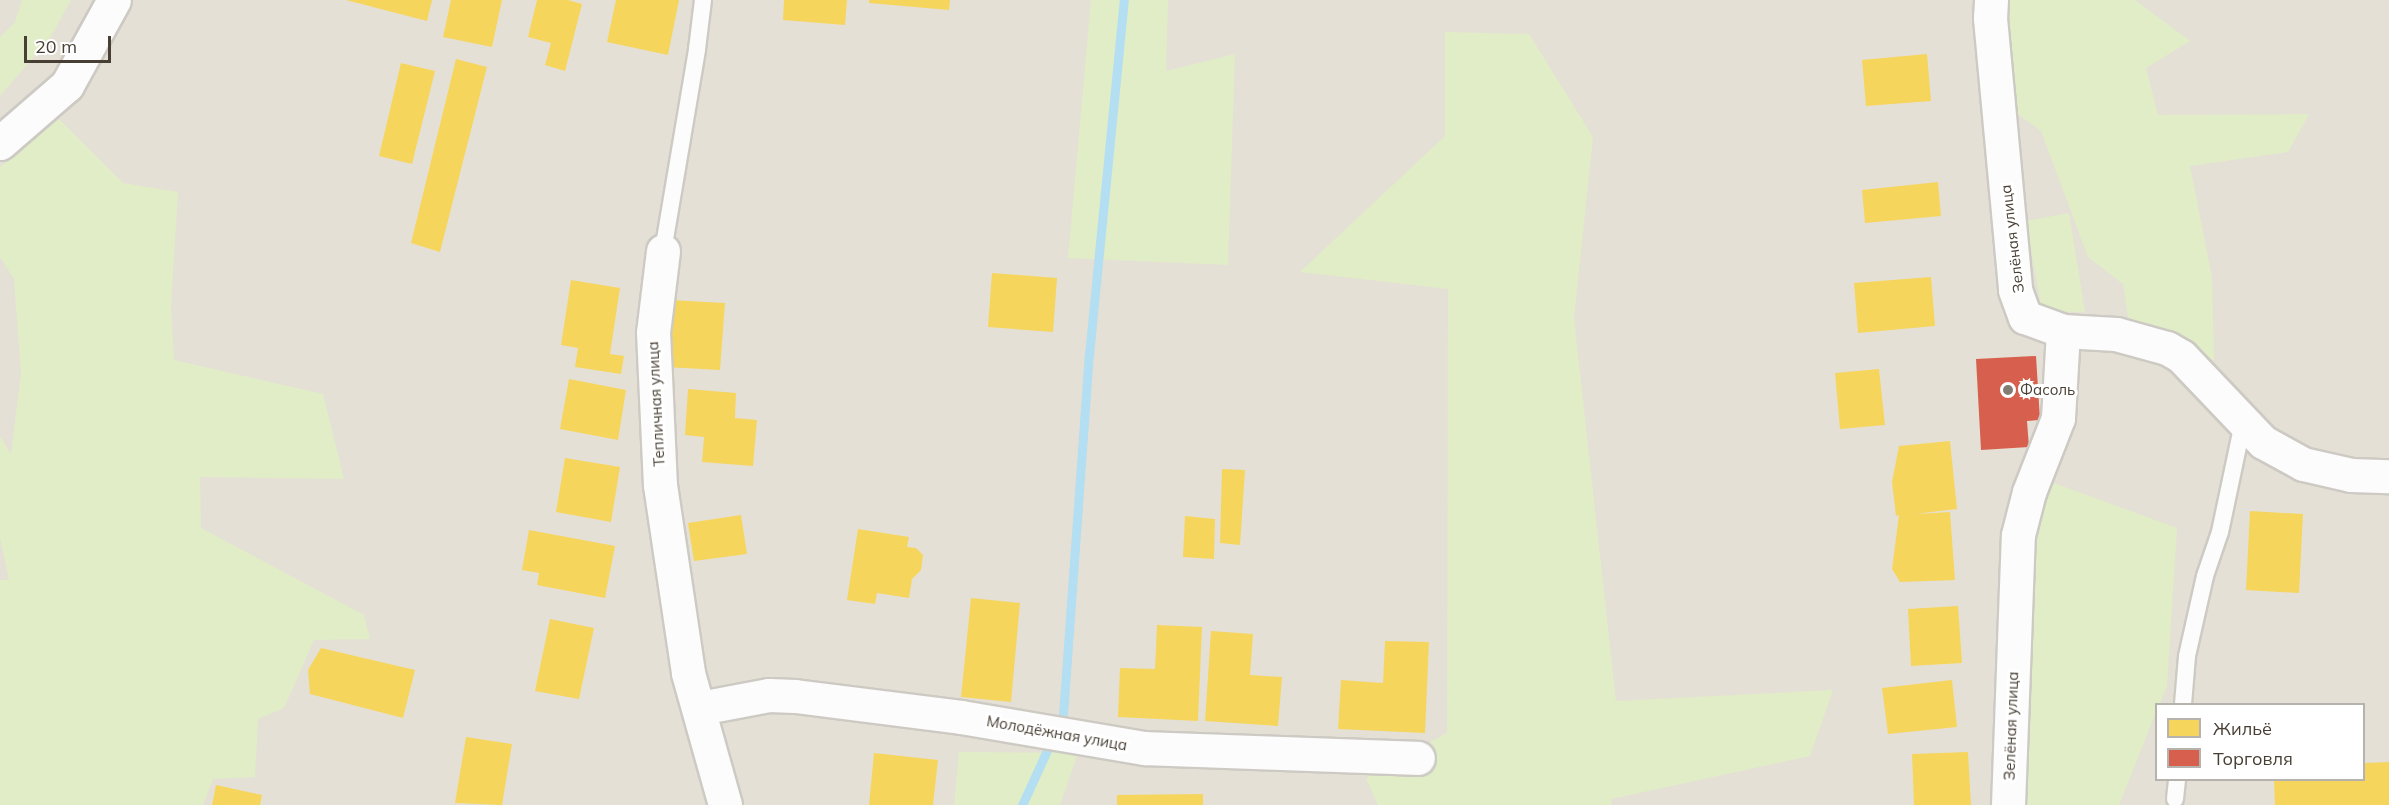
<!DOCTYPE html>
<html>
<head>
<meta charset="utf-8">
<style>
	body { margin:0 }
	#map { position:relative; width:2389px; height:805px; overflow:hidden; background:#f0eee8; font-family:Mulish,sans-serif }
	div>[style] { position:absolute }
	.residential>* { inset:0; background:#e5e0d5 }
	.green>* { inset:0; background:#e0edc6 }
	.homes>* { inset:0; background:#f6d55c }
	.shops>* { inset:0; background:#d6604d }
	.stream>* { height:9px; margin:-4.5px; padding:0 4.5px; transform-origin:4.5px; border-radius:4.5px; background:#b4def2 }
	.roads { filter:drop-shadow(2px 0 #cdcac4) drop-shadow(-2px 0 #cdcac4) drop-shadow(0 2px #cdcac4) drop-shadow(0 -2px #cdcac4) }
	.service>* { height:16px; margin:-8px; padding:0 8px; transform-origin:8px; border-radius:8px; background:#fdfcfc }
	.minor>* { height:33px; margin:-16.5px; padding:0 16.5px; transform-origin:16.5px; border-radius:16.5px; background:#fdfcfc }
	.dots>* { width:16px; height:16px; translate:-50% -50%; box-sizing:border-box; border:3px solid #fff; border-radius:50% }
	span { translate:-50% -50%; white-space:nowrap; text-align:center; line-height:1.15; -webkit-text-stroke:6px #fff; paint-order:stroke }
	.street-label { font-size:15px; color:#483f34 }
	.poi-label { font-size:15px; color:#483f34 }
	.left { translate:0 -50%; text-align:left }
	.legend { position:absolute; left:2155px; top:703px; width:210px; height:78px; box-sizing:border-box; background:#fff; border:2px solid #b6b2ae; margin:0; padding:8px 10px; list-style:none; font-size:18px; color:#483f34 }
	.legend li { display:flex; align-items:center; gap:12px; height:30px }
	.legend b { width:30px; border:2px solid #b6b2ae }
	.scale { position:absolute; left:24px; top:36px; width:87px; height:27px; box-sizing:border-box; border:3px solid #483f34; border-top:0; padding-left:8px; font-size:18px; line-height:21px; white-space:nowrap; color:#483f34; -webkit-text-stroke:4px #fff; paint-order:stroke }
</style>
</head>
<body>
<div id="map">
	<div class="residential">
		<i style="clip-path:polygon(evenodd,0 0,2389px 0,2389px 805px,0 805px,0 0,2156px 704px,2364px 704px,2364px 780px,2156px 780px,2156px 704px)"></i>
	</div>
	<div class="green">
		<i style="clip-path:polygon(22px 0,71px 0,50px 38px,0 96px,0 37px,15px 22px)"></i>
		<i style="clip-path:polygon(1091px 0,1168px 0,1166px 71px,1235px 54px,1228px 265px,1068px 258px)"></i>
		<i style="clip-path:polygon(2005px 0,2135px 0,2190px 41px,2146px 68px,2158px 115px,2309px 114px,2288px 152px,2190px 166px,2212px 277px,2214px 360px,2129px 324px,2123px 284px,2088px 257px,2041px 131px,2011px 109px)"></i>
		<i style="clip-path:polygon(1445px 32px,1529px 34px,1593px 137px,1574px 318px,1616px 701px,1833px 690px,1810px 756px,1611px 799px,1612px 805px,1378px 805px,1366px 778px,1447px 733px,1448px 289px,1300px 272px,1445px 136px)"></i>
		<i style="clip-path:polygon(59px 119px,123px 183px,178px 192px,171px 306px,174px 360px,323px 394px,344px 479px,200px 477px,201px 528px,364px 615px,370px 639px,314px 640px,284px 708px,258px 719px,255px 777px,213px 779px,203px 805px,0 805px,0 580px,9px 580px,0 538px,0 436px,11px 454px,21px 373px,14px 279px,0 257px,0 167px)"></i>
		<i style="clip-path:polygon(2069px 213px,2085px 312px,2042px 311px,2026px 221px)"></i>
		<i style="clip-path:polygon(2043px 479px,2177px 528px,2167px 686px,2160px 704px,2156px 704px,2156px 712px,2119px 805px,2019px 805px,2029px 548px)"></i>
		<i style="clip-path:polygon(959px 752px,1078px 753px,1060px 805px,954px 805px)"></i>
	</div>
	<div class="homes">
		<i style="clip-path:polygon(346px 0,432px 0,427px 21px)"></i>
		<i style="clip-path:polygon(451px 0,502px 0,492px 47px,443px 37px)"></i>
		<i style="clip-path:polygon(537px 0,568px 0,582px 4px,565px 71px,545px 65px,551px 43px,528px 37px)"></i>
		<i style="clip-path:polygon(616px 0,679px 0,668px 55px,607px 42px)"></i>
		<i style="clip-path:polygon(784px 0,847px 0,845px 25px,783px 20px)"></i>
		<i style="clip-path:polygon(869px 0,950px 0,949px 10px,869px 3px)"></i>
		<i style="clip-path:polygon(1927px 54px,1931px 101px,1866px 106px,1862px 60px)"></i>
		<i style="clip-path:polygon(456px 59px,487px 67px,440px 252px,411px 243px)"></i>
		<i style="clip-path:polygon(401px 63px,435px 71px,412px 164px,379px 156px)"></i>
		<i style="clip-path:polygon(1938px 182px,1941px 216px,1865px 223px,1862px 190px)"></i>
		<i style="clip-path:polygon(992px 273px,1057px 278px,1053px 332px,988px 327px)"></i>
		<i style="clip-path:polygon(1931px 277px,1935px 326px,1858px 333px,1854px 283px)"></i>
		<i style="clip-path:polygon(571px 280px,620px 288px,610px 354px,624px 356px,621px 374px,575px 367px,578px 348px,561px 345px)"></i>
		<i style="clip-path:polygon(670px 300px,725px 303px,720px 370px,665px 367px)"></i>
		<i style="clip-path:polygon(1879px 369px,1885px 425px,1840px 429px,1835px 373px)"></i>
		<i style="clip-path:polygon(569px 379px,626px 390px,618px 440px,560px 429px)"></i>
		<i style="clip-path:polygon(688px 389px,736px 393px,735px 418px,757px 420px,753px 466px,702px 462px,704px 437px,685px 435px)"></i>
		<i style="clip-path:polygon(1950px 441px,1957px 509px,1915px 514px,1950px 512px,1955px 580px,1900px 582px,1892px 569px,1899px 515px,1896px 516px,1892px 482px,1899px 446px)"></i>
		<i style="clip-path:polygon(565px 458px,620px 467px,611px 522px,556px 512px)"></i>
		<i style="clip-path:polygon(1222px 469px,1245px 470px,1240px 545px,1220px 543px)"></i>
		<i style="clip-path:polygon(2250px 511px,2303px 514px,2299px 593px,2246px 590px)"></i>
		<i style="clip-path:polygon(741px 515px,747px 554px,694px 561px,688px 523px)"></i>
		<i style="clip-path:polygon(1185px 516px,1215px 519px,1214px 559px,1183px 557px)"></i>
		<i style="clip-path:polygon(858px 529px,909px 537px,907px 547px,916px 548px,923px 555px,921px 570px,912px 579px,909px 598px,877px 593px,875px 604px,847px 600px)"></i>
		<i style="clip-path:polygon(529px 530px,615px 546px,605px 598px,537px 585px,539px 573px,522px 570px)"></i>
		<i style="clip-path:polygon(971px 598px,1020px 603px,1011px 702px,961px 697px)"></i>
		<i style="clip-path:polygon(1958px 606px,1962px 663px,1911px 666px,1908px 609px)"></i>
		<i style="clip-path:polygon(550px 619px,594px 628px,579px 699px,535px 691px)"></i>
		<i style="clip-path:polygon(1157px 625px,1202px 627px,1198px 721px,1118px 717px,1120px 668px,1155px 669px)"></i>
		<i style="clip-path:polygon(1211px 631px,1253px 634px,1250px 675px,1282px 677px,1278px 726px,1205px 721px)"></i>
		<i style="clip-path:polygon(1385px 641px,1429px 642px,1425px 733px,1338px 729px,1341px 680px,1383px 683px)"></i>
		<i style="clip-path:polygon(321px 648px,415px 670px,403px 718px,310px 694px,308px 670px)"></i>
		<i style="clip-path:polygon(1952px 680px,1957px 727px,1888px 734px,1882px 688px)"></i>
		<i style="clip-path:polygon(466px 737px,512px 744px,502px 805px,455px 803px)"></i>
		<i style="clip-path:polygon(1968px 752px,1971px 805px,1914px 805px,1912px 754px)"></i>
		<i style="clip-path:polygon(874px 753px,938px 760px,933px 805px,869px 805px)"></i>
		<i style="clip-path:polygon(2389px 762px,2389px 805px,2275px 805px,2274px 780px,2364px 780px,2364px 763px)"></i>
		<i style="clip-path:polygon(216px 785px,262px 795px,260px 805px,212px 805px)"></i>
		<i style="clip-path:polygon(1203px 794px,1203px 805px,1117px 805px,1117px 795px)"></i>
	</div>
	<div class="shops">
		<i style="clip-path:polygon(2036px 356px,2040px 420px,2027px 421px,2029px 447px,1981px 450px,1976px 359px)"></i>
	</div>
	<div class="stream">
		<i style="left:1063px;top:715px;width:361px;rotate:-85.9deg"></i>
		<i style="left:1089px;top:355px;width:357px;rotate:-84.4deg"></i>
		<i style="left:1022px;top:805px;width:65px;rotate:-65.4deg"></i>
	</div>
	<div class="roads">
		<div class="service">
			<i style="left:663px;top:251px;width:205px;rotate:-80.4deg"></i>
			<i style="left:697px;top:49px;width:49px;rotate:-83deg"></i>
			<i style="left:2183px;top:704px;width:48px;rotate:-85.2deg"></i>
			<i style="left:2187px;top:656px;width:82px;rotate:-77.3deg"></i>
			<i style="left:2205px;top:576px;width:46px;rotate:-71.2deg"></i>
			<i style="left:2220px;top:532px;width:111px;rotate:-78.1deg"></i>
			<i style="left:2175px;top:799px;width:19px;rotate:-84deg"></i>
		</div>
		<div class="minor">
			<i style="left:1991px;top:0;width:18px;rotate:93deg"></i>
			<i style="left:1990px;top:18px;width:273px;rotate:84.7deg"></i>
			<i style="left:2015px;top:290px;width:29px;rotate:70deg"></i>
			<i style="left:2025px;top:317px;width:40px;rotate:20.2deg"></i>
			<i style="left:2063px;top:331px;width:53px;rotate:3.2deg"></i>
			<i style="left:2116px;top:334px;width:53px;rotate:15.4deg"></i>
			<i style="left:2167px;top:348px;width:16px;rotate:30deg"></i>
			<i style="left:2181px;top:356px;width:119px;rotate:46.4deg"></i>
			<i style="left:2263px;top:442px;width:46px;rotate:28.8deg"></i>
			<i style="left:2303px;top:464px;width:49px;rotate:12.9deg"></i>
			<i style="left:2351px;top:475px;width:38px;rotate:2deg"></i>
			<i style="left:0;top:143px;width:89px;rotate:-40.9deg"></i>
			<i style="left:67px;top:85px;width:97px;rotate:-61.1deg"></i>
			<i style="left:663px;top:251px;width:82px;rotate:97deg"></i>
			<i style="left:653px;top:332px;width:153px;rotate:87.4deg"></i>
			<i style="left:660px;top:485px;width:190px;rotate:81.5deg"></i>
			<i style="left:688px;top:673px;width:137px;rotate:74.3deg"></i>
			<i style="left:700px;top:708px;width:70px;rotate:-10.7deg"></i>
			<i style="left:769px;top:695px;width:26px;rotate:2deg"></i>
			<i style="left:795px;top:696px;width:167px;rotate:7.2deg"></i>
			<i style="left:961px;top:717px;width:187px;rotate:9.6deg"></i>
			<i style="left:1145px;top:748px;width:273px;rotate:2.1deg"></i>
			<i style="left:2008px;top:805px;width:270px;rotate:-87.9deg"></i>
			<i style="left:2018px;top:535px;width:44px;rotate:-75.7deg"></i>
			<i style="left:2029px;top:492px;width:79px;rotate:-68.6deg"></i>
			<i style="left:2058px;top:418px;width:87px;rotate:-86.7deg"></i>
		</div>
	</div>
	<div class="dots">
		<i style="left:2008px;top:390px;background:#837c73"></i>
	</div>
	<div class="street-label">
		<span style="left:2012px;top:239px;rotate:-97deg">Зелёная улица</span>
		<span style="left:656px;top:404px;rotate:-93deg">Тепличная улица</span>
		<span style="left:2011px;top:726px;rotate:-88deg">Зелёная улица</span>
		<span style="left:1057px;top:733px;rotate:10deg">Молодёжная улица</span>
	</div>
	<div class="poi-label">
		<span class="left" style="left:2020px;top:390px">Фасоль</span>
	</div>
	<ul class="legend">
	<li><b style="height:16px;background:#f6d55c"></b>Жильё</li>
	<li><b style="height:16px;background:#d6604d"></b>Торговля</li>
	</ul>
	<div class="scale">20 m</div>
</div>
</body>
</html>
